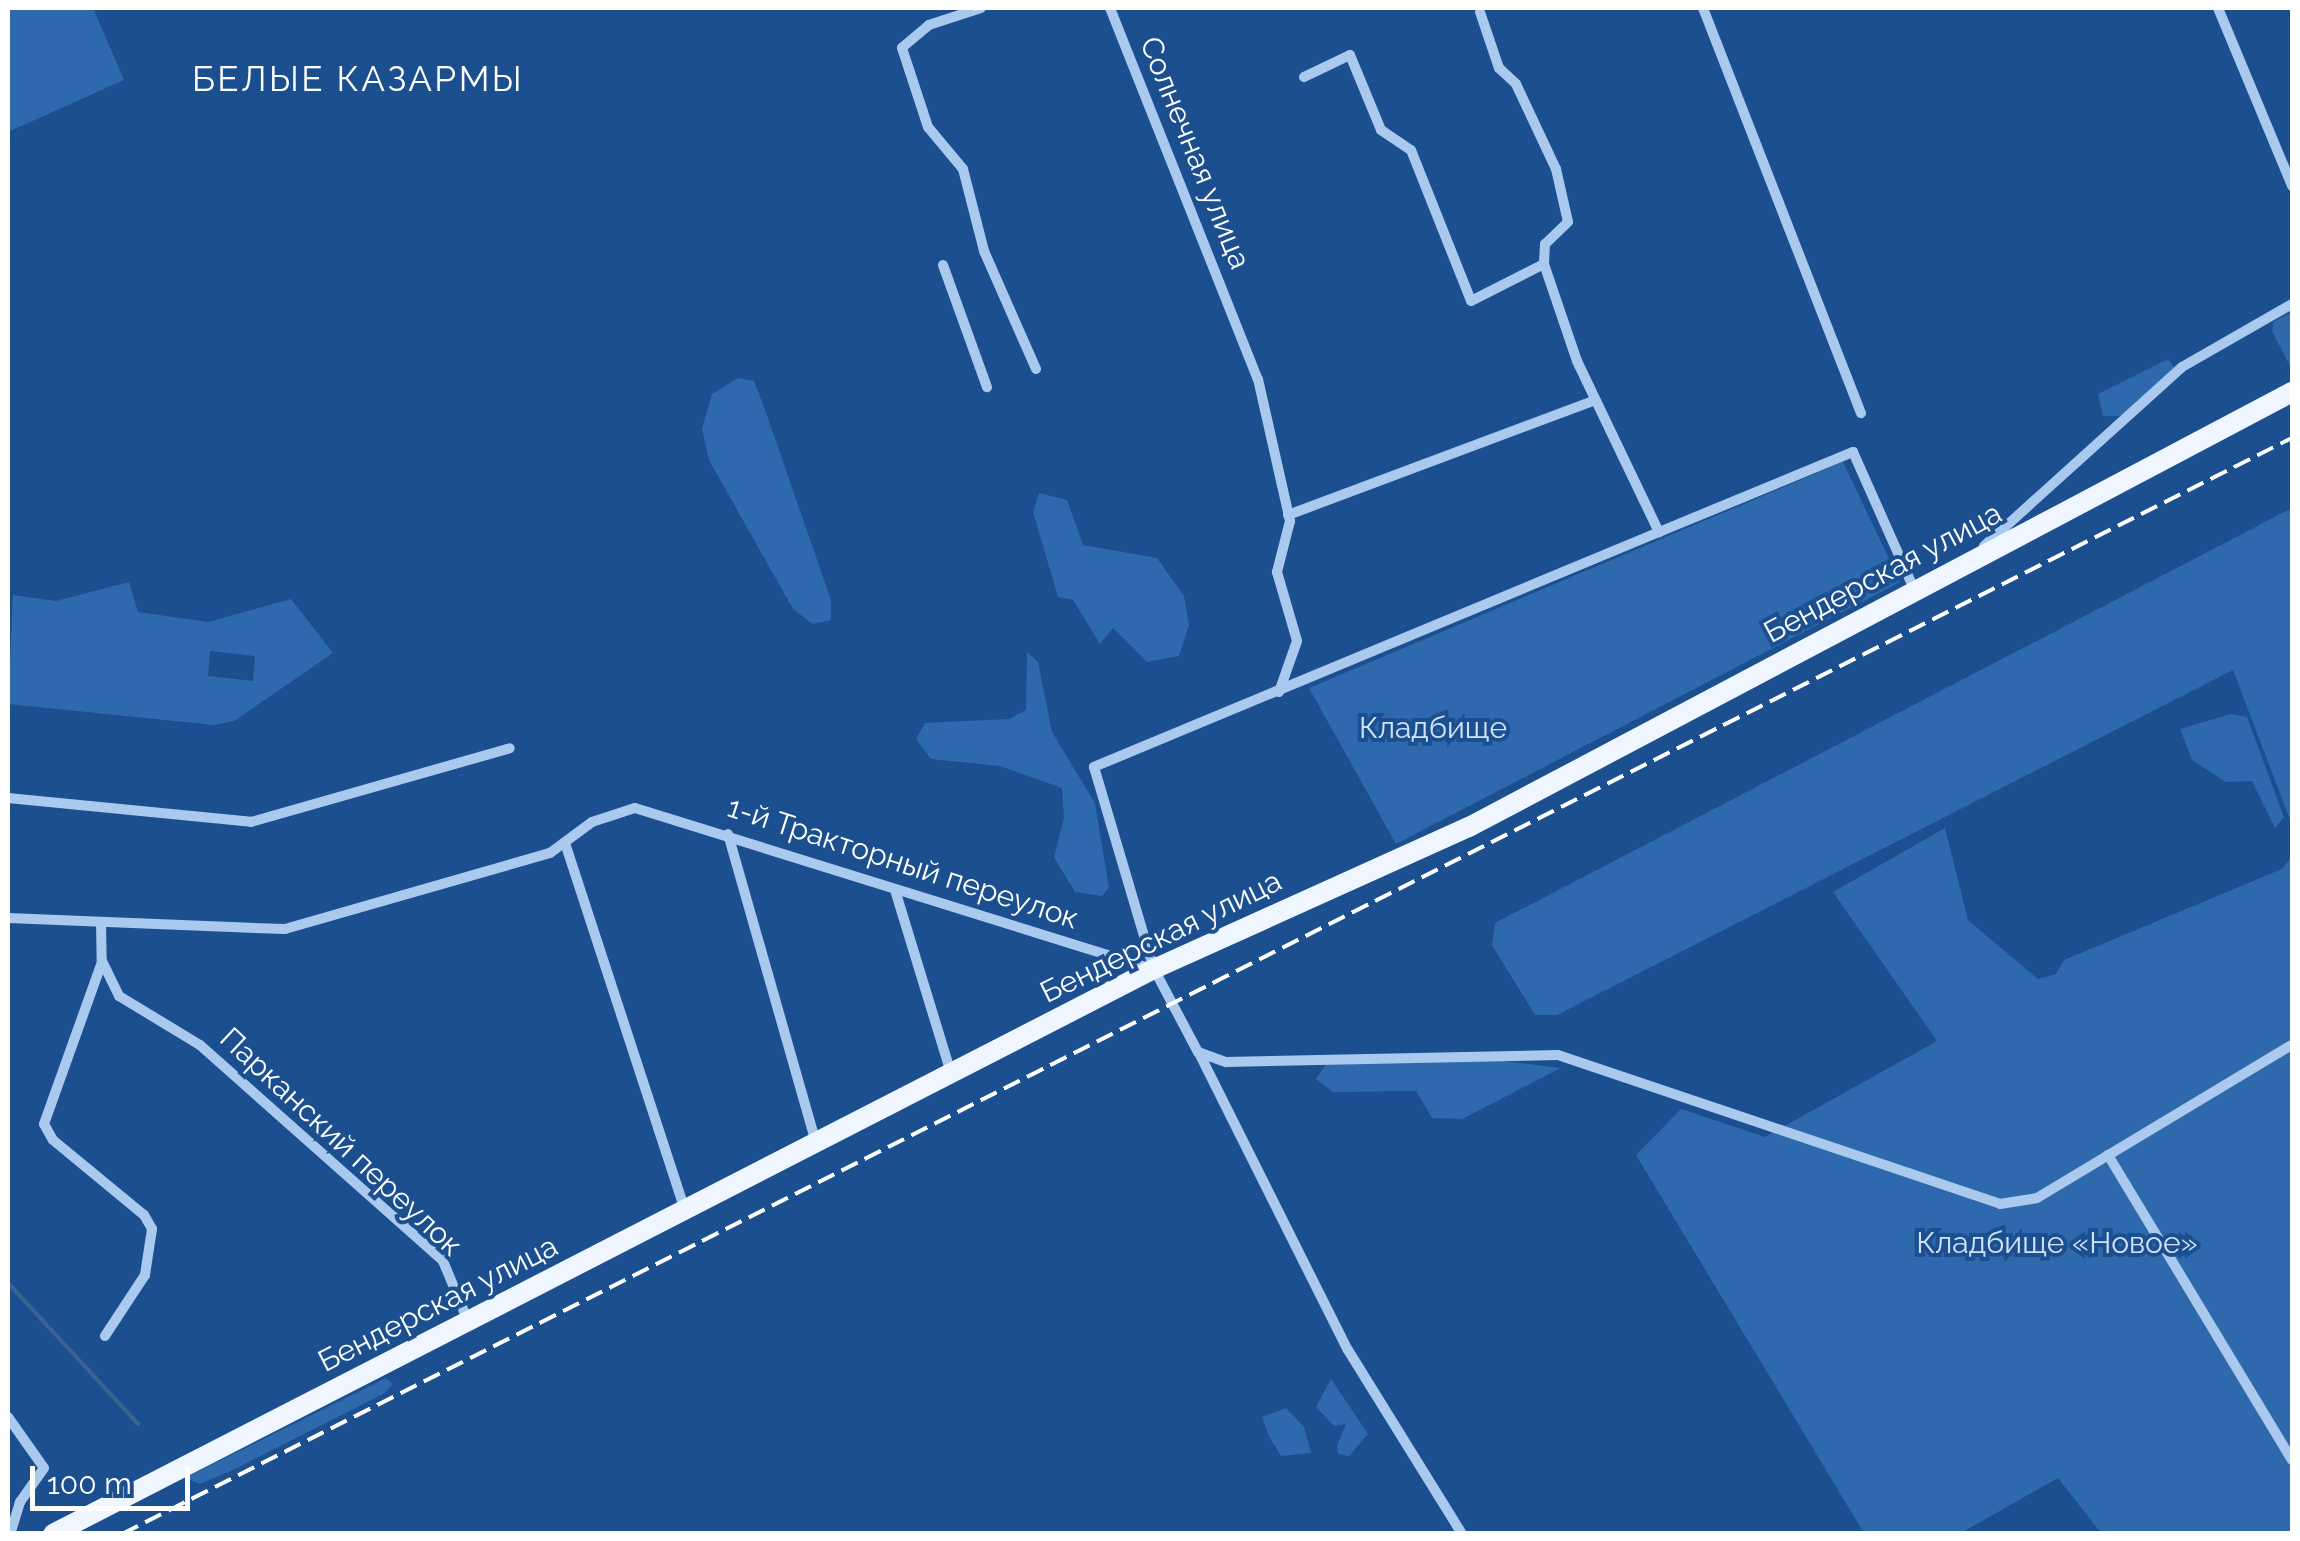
<!DOCTYPE html>
<html>
<head>
<meta charset="utf-8">
<style>
	body { margin:0 }
	#map { position:relative; width:2300px; height:1541px; overflow:hidden; background:#1b4f8f; font-family:Raleway,sans-serif }
	div>[style] { position:absolute }
	.green>* { inset:0; background:#2e69ad }
	.stream>* { height:4px; margin:-2px; padding:0 2px; transform-origin:2px; border-radius:2px; background:#3c6290 }
	.minor>* { height:10px; margin:-5px; padding:0 5px; transform-origin:5px; border-radius:5px; background:#a9c9ee }
	.primary>* { height:20px; margin:-10px; padding:0 10px; transform-origin:10px; border-radius:10px; background:#f0f6ff }
	.rail>* { height:4px; margin-top:-2px; transform-origin:0; background:repeating-linear-gradient(90deg,#fff 0 18px,transparent 0 26px) }
	span { translate:-50% -50%; white-space:nowrap; text-align:center; line-height:1.15; -webkit-text-stroke:8px #1b4f8f; paint-order:stroke }
	.street-label { font-size:30px; color:#fff }
	.park-label { font-size:30px; color:#cfe3fa }
	.quarter-label { font-size:35px; color:#fff; letter-spacing:2.5px }
	.frame { position:absolute; inset:0; border:10px solid #fff; pointer-events:none }
	.scale { position:absolute; left:30px; top:1466px; width:160px; height:45px; box-sizing:border-box; border:5px solid #fff; border-top:0; padding-left:12px; font-size:30px; line-height:35px; white-space:nowrap; color:#fff; -webkit-text-stroke:8px #1b4f8f; paint-order:stroke }
</style>
</head>
<body>
<div id="map">
	<div class="green">
		<i style="clip-path:polygon(8px 8px,93px 8px,124px 80px,8px 132px)"></i>
		<i style="clip-path:polygon(2292px 313px,2292px 370px,2272px 331px,2274px 321px)"></i>
		<i style="clip-path:polygon(2168px 359px,2175px 368px,2121px 416px,2103px 416px,2098px 394px)"></i>
		<i style="clip-path:polygon(738px 378px,754px 381px,764px 407px,831px 600px,831px 620px,813px 624px,793px 609px,709px 460px,702px 429px,712px 394px)"></i>
		<i style="clip-path:polygon(1843px 462px,1900px 582px,1396px 844px,1309px 688px)"></i>
		<i style="clip-path:polygon(1039px 493px,1067px 500px,1083px 545px,1157px 558px,1184px 596px,1189px 625px,1179px 656px,1147px 662px,1113px 628px,1100px 644px,1073px 600px,1058px 597px,1033px 512px)"></i>
		<i style="clip-path:polygon(2292px 508px,2292px 825px,2233px 670px,1557px 1015px,1535px 1015px,1492px 945px,1495px 923px)"></i>
		<i style="clip-path:polygon(evenodd,129px 582px,138px 612px,208px 622px,291px 599px,333px 653px,234px 721px,214px 725px,8px 704px,13px 595px,56px 601px,129px 582px,210px 651px,255px 656px,253px 681px,208px 676px,210px 651px)"></i>
		<i style="clip-path:polygon(1027px 652px,1038px 662px,1052px 732px,1095px 803px,1109px 887px,1102px 896px,1075px 892px,1054px 857px,1064px 818px,1062px 788px,1000px 766px,931px 759px,916px 739px,925px 723px,1009px 719px,1026px 710px)"></i>
		<i style="clip-path:polygon(2231px 714px,2247px 717px,2284px 817px,2275px 828px,2252px 781px,2226px 782px,2192px 760px,2180px 729px)"></i>
		<i style="clip-path:polygon(1945px 828px,1968px 920px,2038px 979px,2056px 974px,2064px 960px,2282px 869px,2292px 856px,2292px 1533px,2101px 1533px,2058px 1478px,1961px 1533px,1864px 1533px,1636px 1155px,1681px 1109px,1765px 1137px,1937px 1041px,1833px 892px)"></i>
		<i style="clip-path:polygon(1494px 1060px,1561px 1068px,1462px 1119px,1432px 1118px,1416px 1091px,1333px 1092px,1316px 1079px,1327px 1063px)"></i>
		<i style="clip-path:polygon(386px 1378px,393px 1384px,385px 1393px,235px 1469px,200px 1484px,185px 1478px)"></i>
		<i style="clip-path:polygon(1331px 1379px,1368px 1434px,1349px 1456px,1338px 1454px,1337px 1445px,1346px 1424px,1334px 1426px,1316px 1407px)"></i>
		<i style="clip-path:polygon(1286px 1408px,1304px 1427px,1311px 1453px,1281px 1456px,1269px 1436px,1262px 1417px)"></i>
	</div>
	<div class="stream">
		<i style="left:8px;top:1283px;width:192px;rotate:47.3deg"></i>
		<i style="left:202px;top:1532px;width:3px;rotate:45deg"></i>
	</div>
	<div class="minor">
		<i style="left:981px;top:8px;width:55px;rotate:161.9deg"></i>
		<i style="left:929px;top:25px;width:35px;rotate:140deg"></i>
		<i style="left:902px;top:48px;width:83px;rotate:71.8deg"></i>
		<i style="left:928px;top:127px;width:55px;rotate:50.2deg"></i>
		<i style="left:963px;top:169px;width:85px;rotate:75.6deg"></i>
		<i style="left:984px;top:251px;width:129px;rotate:66.2deg"></i>
		<i style="left:1110px;top:8px;width:399px;rotate:68.3deg"></i>
		<i style="left:1258px;top:379px;width:146px;rotate:77.3deg"></i>
		<i style="left:1290px;top:521px;width:53px;rotate:104.3deg"></i>
		<i style="left:1277px;top:572px;width:72px;rotate:73.8deg"></i>
		<i style="left:1297px;top:641px;width:54px;rotate:109.4deg"></i>
		<i style="left:1703px;top:8px;width:435px;rotate:68.7deg"></i>
		<i style="left:2218px;top:8px;width:193px;rotate:67.4deg"></i>
		<i style="left:1480px;top:12px;width:59px;rotate:71.3deg"></i>
		<i style="left:1499px;top:68px;width:23px;rotate:43deg"></i>
		<i style="left:1516px;top:84px;width:94px;rotate:64.8deg"></i>
		<i style="left:1556px;top:169px;width:54px;rotate:77.2deg"></i>
		<i style="left:1568px;top:222px;width:32px;rotate:136deg"></i>
		<i style="left:1545px;top:244px;width:20px;rotate:93deg"></i>
		<i style="left:1544px;top:264px;width:102px;rotate:71.2deg"></i>
		<i style="left:1577px;top:361px;width:190px;rotate:64.4deg"></i>
		<i style="left:1659px;top:532px;width:612px;rotate:157.42deg"></i>
		<i style="left:1094px;top:767px;width:211px;rotate:73.5deg"></i>
		<i style="left:1154px;top:969px;width:94px;rotate:62.1deg"></i>
		<i style="left:1198px;top:1052px;width:30px;rotate:20deg"></i>
		<i style="left:1226px;top:1062px;width:332px;rotate:-1.2deg"></i>
		<i style="left:1558px;top:1055px;width:466px;rotate:18.6deg"></i>
		<i style="left:2000px;top:1204px;width:37px;rotate:-9deg"></i>
		<i style="left:2037px;top:1198px;width:297px;rotate:-31deg"></i>
		<i style="left:1304px;top:77px;width:51px;rotate:-25.6deg"></i>
		<i style="left:1350px;top:55px;width:81px;rotate:67.5deg"></i>
		<i style="left:1381px;top:130px;width:36px;rotate:34deg"></i>
		<i style="left:1411px;top:150px;width:162px;rotate:68.3deg"></i>
		<i style="left:1471px;top:301px;width:82px;rotate:-26.9deg"></i>
		<i style="left:943px;top:265px;width:130px;rotate:70.2deg"></i>
		<i style="left:1288px;top:515px;width:326px;rotate:-20.5deg"></i>
		<i style="left:1659px;top:532px;width:210px;rotate:-22.4deg"></i>
		<i style="left:1853px;top:452px;width:150px;rotate:66deg"></i>
		<i style="left:1984px;top:546px;width:267px;rotate:-42.1deg"></i>
		<i style="left:2182px;top:367px;width:127px;rotate:-29.8deg"></i>
		<i style="left:8px;top:798px;width:244px;rotate:5.6deg"></i>
		<i style="left:251px;top:822px;width:269px;rotate:-15.9deg"></i>
		<i style="left:728px;top:834px;width:321px;rotate:74.1deg"></i>
		<i style="left:565px;top:843px;width:387px;rotate:71.9deg"></i>
		<i style="left:895px;top:890px;width:191px;rotate:73deg"></i>
		<i style="left:8px;top:918px;width:277px;rotate:2.3deg"></i>
		<i style="left:285px;top:929px;width:276px;rotate:-16deg"></i>
		<i style="left:550px;top:853px;width:52px;rotate:-36.4deg"></i>
		<i style="left:592px;top:822px;width:45px;rotate:-18deg"></i>
		<i style="left:635px;top:808px;width:542px;rotate:17.27deg"></i>
		<i style="left:101px;top:922px;width:39px;rotate:89deg"></i>
		<i style="left:102px;top:961px;width:39px;rotate:64deg"></i>
		<i style="left:119px;top:996px;width:95px;rotate:31.2deg"></i>
		<i style="left:200px;top:1045px;width:325px;rotate:41.6deg"></i>
		<i style="left:443px;top:1261px;width:65px;rotate:67.4deg"></i>
		<i style="left:102px;top:962px;width:172px;rotate:109.7deg"></i>
		<i style="left:44px;top:1124px;width:18px;rotate:61deg"></i>
		<i style="left:53px;top:1140px;width:118px;rotate:39.5deg"></i>
		<i style="left:144px;top:1215px;width:16px;rotate:60deg"></i>
		<i style="left:152px;top:1229px;width:47px;rotate:98.7deg"></i>
		<i style="left:145px;top:1275px;width:73px;rotate:123.3deg"></i>
		<i style="left:1199px;top:1053px;width:332px;rotate:63.4deg"></i>
		<i style="left:1348px;top:1350px;width:216px;rotate:58.2deg"></i>
		<i style="left:2108px;top:1155px;width:356px;rotate:58.9deg"></i>
		<i style="left:8px;top:1417px;width:62px;rotate:54.8deg"></i>
		<i style="left:44px;top:1468px;width:42px;rotate:125.2deg"></i>
		<i style="left:20px;top:1502px;width:34px;rotate:107deg"></i>
	</div>
	<div class="primary">
		<i style="left:53px;top:1534px;width:1238px;rotate:-27.17deg"></i>
		<i style="left:1154px;top:969px;width:346px;rotate:-24.3deg"></i>
		<i style="left:1469px;top:827px;width:931px;rotate:-27.86deg"></i>
	</div>
	<div class="rail">
		<i style="left:122px;top:1534px;width:2431px;rotate:-26.8deg"></i>
	</div>
	<div class="street-label">
		<span style="left:1195px;top:153px;rotate:68deg">Солнечная улица</span>
		<span style="left:1883px;top:573px;rotate:-28deg">Бендерская улица</span>
		<span style="left:903px;top:863px;rotate:18deg">1-й Тракторный переулок</span>
		<span style="left:1161px;top:937px;rotate:-26deg">Бендерская улица</span>
		<span style="left:341px;top:1142px;rotate:43deg">Парканский переулок</span>
		<span style="left:438px;top:1304px;rotate:-27deg">Бендерская улица</span>
	</div>
	<div class="park-label">
		<span style="left:1433px;top:728px">Кладбище</span>
		<span style="left:2057px;top:1243px">Кладбище «Новое»</span>
	</div>
	<div class="quarter-label">
		<span style="left:358px;top:79px">БЕЛЫЕ КАЗАРМЫ</span>
	</div>
	<div class="frame"></div>
	<div class="scale">100 m</div>
</div>
</body>
</html>
